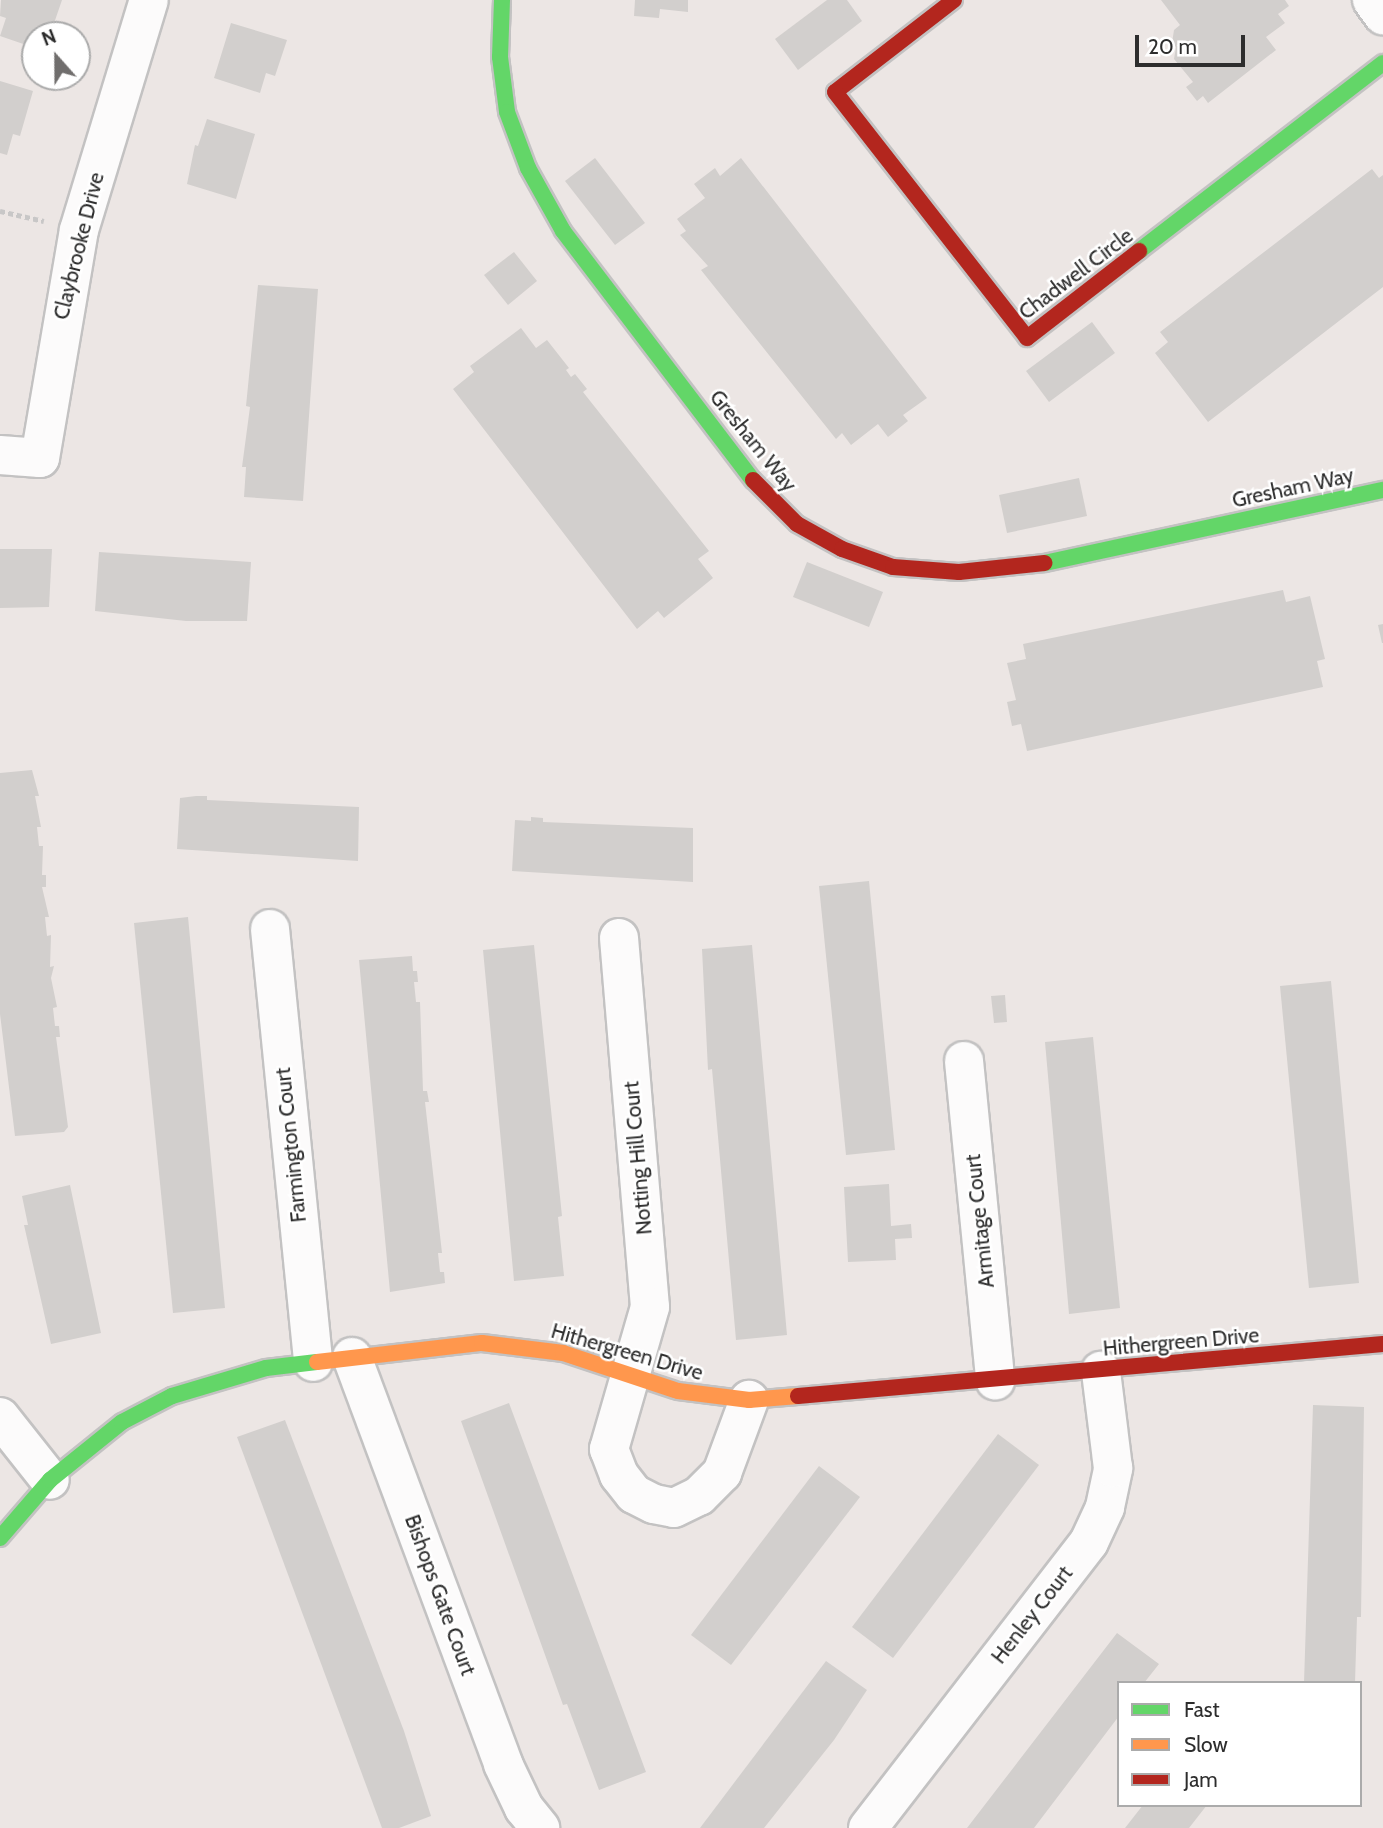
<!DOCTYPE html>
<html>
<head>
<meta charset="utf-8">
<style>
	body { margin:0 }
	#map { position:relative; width:1383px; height:1828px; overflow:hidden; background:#ece6e4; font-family:Cabin,sans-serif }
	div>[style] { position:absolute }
	.building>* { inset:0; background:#d2cfcd }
	.path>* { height:4.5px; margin-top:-2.25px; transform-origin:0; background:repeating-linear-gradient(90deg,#c8c7c7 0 5px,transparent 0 8.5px) }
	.roads { filter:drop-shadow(2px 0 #c3c2c2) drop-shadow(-2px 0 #c3c2c2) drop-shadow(0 2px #c3c2c2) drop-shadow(0 -2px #c3c2c2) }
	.street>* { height:38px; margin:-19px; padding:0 19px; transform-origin:19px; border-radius:19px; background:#fcfbfb }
	.fast>* { height:16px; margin:-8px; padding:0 8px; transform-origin:8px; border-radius:8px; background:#63d668 }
	.slow>* { height:16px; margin:-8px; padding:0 8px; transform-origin:8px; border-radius:8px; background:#ff974d }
	.jam>* { height:16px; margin:-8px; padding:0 8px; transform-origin:8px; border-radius:8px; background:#b3261e }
	span { translate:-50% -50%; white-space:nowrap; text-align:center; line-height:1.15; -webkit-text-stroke:5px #fff; paint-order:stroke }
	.street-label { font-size:21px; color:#2d2d2d }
	.legend { position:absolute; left:1117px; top:1681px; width:245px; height:126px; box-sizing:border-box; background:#fff; border:2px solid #ababab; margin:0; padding:9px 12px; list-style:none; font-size:21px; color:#2d2d2d }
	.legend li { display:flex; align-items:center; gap:14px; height:35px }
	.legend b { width:35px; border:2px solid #ababab }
	.north { position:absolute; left:21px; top:21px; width:70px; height:70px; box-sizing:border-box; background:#fff; border:2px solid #ababab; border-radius:50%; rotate:339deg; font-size:19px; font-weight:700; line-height:28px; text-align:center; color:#2d2d2d }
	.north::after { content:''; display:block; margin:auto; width:24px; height:32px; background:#706e6d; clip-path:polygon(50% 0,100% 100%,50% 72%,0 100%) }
	.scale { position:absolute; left:1135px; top:35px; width:110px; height:32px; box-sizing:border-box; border:4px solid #2d2d2d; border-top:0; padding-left:9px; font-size:21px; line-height:24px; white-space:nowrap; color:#2d2d2d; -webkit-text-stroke:5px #fff; paint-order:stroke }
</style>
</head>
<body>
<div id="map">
	<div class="building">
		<i style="clip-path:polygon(1px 0,62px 0,50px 35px,35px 35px,35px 48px,0 36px,6px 18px,0 16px)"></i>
		<i style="clip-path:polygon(635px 0,688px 0,688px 12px,660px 9px,659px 18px,634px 16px)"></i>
		<i style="clip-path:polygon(827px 0,847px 0,862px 21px,798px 70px,775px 39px)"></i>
		<i style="clip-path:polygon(1161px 0,1285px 0,1289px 6px,1278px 14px,1285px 23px,1266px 37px,1276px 50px,1208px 103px,1203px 96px,1197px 101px,1186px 87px,1193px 82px,1174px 59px,1176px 47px,1172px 43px,1174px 30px,1180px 25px)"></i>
		<i style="clip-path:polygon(231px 23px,287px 40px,275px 76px,266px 73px,260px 93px,214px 78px)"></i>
		<i style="clip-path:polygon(0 81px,33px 91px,20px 136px,13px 134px,7px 155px,0 153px)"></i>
		<i style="clip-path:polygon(207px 119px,255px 134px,236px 199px,187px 184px,195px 145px,198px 146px)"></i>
		<i style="clip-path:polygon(595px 158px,645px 223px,615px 245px,565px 181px)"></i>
		<i style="clip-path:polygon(741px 158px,927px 398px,903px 415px,908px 421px,888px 437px,878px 424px,851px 445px,842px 433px,836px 439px,701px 270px,708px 266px,680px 235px,686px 231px,677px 219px,705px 198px,694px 184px,715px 168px,720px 176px)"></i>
		<i style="clip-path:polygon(1372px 169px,1379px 178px,1383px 175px,1383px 287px,1208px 422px,1155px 353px,1168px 342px,1160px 332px)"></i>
		<i style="clip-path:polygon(514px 252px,537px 281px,508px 305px,484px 275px)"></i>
		<i style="clip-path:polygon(258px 285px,318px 289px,303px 501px,244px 497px,246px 467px,242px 467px,250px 407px,246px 406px)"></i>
		<i style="clip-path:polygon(1092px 322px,1115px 353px,1049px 402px,1026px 371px)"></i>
		<i style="clip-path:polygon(521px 328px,536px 348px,547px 340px,569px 368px,566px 370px,571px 377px,575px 374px,587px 389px,583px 392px,709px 551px,698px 559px,713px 578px,664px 618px,658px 611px,637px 629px,453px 389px,474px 372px,470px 366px)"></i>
		<i style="clip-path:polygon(1079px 478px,1087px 516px,1007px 533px,999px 495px)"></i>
		<i style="clip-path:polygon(0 549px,52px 549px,49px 607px,0 608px)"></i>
		<i style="clip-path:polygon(99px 552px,251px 562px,247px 621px,186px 621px,95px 611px)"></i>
		<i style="clip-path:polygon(807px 562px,883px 592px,869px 627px,793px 597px)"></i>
		<i style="clip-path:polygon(1283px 590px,1286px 602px,1310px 596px,1325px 659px,1317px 661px,1323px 687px,1027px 751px,1021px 724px,1012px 726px,1007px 702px,1016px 700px,1007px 663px,1026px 659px,1023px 644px)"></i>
		<i style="clip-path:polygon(1383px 624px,1383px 643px,1382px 643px,1378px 625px)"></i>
		<i style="clip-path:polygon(32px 770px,39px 796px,35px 796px,41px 827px,37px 827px,39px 846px,43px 846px,42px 875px,46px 875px,46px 887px,42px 887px,49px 917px,45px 917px,47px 936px,51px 935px,50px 967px,54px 966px,51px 978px,57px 1007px,53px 1008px,55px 1026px,59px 1026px,60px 1037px,56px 1037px,68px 1127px,64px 1132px,15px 1136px,0 1014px,0 773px)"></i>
		<i style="clip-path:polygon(196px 796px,207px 796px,207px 800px,359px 807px,358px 861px,177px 849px,180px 798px)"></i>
		<i style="clip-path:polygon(531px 817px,543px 818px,543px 822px,693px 828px,693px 882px,512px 871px,515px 820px,531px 821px)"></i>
		<i style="clip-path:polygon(869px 881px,895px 1150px,846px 1155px,819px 886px)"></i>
		<i style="clip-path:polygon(188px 917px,225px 1308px,173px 1313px,134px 923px)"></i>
		<i style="clip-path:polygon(534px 945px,562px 1216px,558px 1217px,564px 1276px,514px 1281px,483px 950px)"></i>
		<i style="clip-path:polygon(752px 945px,787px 1335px,736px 1340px,712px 1069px,708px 1070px,702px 949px)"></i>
		<i style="clip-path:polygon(412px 956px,413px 971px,417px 971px,418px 982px,414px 982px,416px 1002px,420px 1002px,423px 1091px,427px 1091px,429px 1102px,425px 1102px,442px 1253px,438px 1253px,440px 1272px,444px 1272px,445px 1283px,390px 1292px,359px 960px)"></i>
		<i style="clip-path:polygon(1331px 981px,1359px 1283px,1309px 1288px,1280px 986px)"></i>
		<i style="clip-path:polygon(1005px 995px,1007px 1022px,994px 1023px,991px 996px)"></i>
		<i style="clip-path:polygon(1093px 1037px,1120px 1308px,1069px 1314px,1045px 1042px)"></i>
		<i style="clip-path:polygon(889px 1184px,891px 1226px,911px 1224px,912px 1238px,895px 1239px,896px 1260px,848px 1262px,844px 1187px)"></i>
		<i style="clip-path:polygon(70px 1185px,101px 1333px,51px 1344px,24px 1225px,28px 1225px,22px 1196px)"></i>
		<i style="clip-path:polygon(509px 1403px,646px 1772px,599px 1790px,567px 1704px,563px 1705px,461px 1421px)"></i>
		<i style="clip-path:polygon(1313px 1405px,1364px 1407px,1361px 1617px,1357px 1617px,1355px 1683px,1304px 1683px)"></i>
		<i style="clip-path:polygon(285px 1420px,404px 1731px,431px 1816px,399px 1828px,382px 1828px,237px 1437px)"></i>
		<i style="clip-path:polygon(998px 1434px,1039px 1465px,893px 1658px,852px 1627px)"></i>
		<i style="clip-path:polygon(819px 1466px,860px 1497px,731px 1665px,691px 1635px)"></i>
		<i style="clip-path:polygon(1117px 1633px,1159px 1664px,1144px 1683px,1119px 1683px,1119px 1716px,1034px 1828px,967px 1828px)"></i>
		<i style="clip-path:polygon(826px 1661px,867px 1690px,834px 1740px,764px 1828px,700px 1828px)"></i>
		<i style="clip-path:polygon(1143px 1805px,1207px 1805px,1189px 1828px,1125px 1828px)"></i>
	</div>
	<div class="path">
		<i style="left:0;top:211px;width:45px;rotate:12.8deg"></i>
	</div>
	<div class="roads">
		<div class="street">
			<i style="left:1372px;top:0;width:19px;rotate:54deg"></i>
			<i style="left:0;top:455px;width:40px;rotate:4.3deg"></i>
			<i style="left:40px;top:458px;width:231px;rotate:-80.3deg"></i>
			<i style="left:79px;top:230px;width:240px;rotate:-73.1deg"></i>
			<i style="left:270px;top:929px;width:435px;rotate:84.3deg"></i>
			<i style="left:619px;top:938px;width:370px;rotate:85.2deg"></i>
			<i style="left:650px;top:1307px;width:148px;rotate:106.1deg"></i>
			<i style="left:609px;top:1449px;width:28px;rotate:69deg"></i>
			<i style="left:619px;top:1475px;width:24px;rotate:52deg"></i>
			<i style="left:634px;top:1494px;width:22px;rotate:27deg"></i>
			<i style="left:654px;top:1504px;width:20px;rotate:11deg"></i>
			<i style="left:674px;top:1508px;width:28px;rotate:-26deg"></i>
			<i style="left:699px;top:1496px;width:33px;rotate:-45deg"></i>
			<i style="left:722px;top:1473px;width:78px;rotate:-69.7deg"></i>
			<i style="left:964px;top:1061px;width:321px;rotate:84.4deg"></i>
			<i style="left:352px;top:1357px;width:434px;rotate:69.6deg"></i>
			<i style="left:503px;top:1764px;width:49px;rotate:64.5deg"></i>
			<i style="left:524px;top:1808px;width:26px;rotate:51deg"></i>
			<i style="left:0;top:1417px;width:80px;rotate:51.6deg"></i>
			<i style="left:868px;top:1828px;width:361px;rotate:-52.3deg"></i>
			<i style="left:1089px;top:1542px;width:38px;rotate:-65deg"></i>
			<i style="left:1105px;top:1507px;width:40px;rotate:-78deg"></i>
			<i style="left:1113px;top:1468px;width:98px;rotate:-97.1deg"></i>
		</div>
		<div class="fast">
			<i style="left:502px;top:0;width:57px;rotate:92deg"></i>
			<i style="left:500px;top:57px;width:55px;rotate:82.7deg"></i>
			<i style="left:507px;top:112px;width:60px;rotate:69.4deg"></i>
			<i style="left:528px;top:168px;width:72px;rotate:60.9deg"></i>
			<i style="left:563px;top:231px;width:313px;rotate:52.7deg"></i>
			<i style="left:1139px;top:251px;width:308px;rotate:-37.6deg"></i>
			<i style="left:1045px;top:563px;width:346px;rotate:-12.2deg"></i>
			<i style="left:0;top:1538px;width:77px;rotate:-49.2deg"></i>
			<i style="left:50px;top:1480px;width:92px;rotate:-38.9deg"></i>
			<i style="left:122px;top:1422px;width:56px;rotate:-27.5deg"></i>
			<i style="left:172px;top:1396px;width:98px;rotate:-16.6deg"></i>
			<i style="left:266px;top:1368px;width:51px;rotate:-6.7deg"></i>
		</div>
		<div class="slow">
			<i style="left:317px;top:1362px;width:166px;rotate:-6.6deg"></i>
			<i style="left:482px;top:1343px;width:82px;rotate:7deg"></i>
			<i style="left:563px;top:1353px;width:121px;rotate:18.3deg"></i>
			<i style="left:678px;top:1391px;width:72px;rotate:7.2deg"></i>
			<i style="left:749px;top:1400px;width:49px;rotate:-4.7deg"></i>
		</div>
		<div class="jam">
			<i style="left:954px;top:0;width:150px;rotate:142.3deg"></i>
			<i style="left:835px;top:92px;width:312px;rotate:52deg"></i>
			<i style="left:1027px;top:338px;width:142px;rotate:-37.8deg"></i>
			<i style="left:753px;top:480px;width:62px;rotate:45deg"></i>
			<i style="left:797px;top:524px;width:51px;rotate:29.1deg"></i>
			<i style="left:842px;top:549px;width:54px;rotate:19.4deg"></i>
			<i style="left:893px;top:567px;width:66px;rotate:4.3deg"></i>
			<i style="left:959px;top:572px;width:86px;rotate:-6deg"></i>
			<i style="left:798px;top:1396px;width:587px;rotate:-5.08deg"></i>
		</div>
	</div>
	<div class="street-label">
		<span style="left:79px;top:246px;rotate:-76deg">Claybrooke Drive</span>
		<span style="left:1076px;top:274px;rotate:-37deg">Chadwell Circle</span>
		<span style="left:753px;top:441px;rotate:51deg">Gresham Way</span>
		<span style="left:1293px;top:488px;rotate:-12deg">Gresham Way</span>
		<span style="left:291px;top:1145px;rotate:-96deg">Farmington Court</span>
		<span style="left:638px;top:1158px;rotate:-95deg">Notting Hill Court</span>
		<span style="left:980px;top:1221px;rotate:-96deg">Armitage Court</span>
		<span style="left:1181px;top:1342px;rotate:-5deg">Hithergreen Drive</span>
		<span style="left:627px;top:1352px;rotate:16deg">Hithergreen Drive</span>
		<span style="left:440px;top:1595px;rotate:70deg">Bishops Gate Court</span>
		<span style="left:1032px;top:1615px;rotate:-52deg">Henley Court</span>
	</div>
	<ul class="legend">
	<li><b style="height:9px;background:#63d668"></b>Fast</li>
	<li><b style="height:9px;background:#ff974d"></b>Slow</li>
	<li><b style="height:9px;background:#b3261e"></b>Jam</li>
	</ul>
	<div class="north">N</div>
	<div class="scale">20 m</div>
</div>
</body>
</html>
